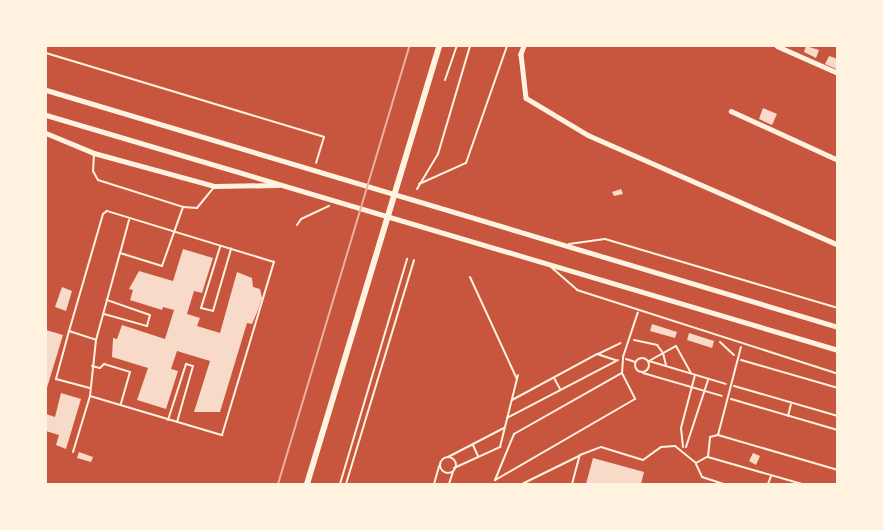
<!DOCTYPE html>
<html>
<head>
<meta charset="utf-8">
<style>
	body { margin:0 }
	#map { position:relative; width:883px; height:530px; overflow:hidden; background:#c8553d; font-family:Mulish,sans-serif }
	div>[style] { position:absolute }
	.building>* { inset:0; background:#f7dbc8 }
	.path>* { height:2px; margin:-1px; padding:0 1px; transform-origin:1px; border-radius:1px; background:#fff3e0 }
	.path>.ring { margin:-1px; padding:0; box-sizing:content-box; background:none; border:2px solid #fff3e0; border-radius:50% }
	.service>* { height:2px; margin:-1px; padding:0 1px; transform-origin:1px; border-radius:1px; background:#fff3e0 }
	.minor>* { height:4.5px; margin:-2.25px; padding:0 2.25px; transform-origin:2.25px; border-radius:2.25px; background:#fff3e0 }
	.tertiary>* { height:5px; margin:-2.5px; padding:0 2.5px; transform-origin:2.5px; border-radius:2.5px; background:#fff3e0 }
	.secondary>* { height:6px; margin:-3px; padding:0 3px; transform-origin:3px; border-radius:3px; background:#fff3e0 }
	.tram>* { height:2px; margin:-1px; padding:0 1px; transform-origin:1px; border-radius:1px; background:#e9b49f }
	span { translate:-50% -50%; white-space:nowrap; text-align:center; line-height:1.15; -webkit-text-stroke:5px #fff3e0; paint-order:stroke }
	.frame { position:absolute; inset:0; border:47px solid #fff3e0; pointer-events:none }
</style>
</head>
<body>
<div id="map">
	<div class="building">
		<i style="clip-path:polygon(806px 46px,819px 50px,816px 58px,804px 52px)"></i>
		<i style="clip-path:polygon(829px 56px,838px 59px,836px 69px,825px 64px)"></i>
		<i style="clip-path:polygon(763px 108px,777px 114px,772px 125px,759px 119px)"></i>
		<i style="clip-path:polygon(621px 189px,623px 194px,614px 196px,612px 192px)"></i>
		<i style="clip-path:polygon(183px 249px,213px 258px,202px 293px,194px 291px,187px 314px,200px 318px,197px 326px,220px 333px,237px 272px,252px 278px,253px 287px,260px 289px,262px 298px,258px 310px,252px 324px,247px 323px,220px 412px,194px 412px,210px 361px,177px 351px,171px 369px,178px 371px,166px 409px,137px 400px,148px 368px,112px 357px,113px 338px,117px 339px,122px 325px,165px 339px,174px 310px,163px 307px,162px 310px,130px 300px,133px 290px,129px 289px,139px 271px,173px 281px)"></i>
		<i style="clip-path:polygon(62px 287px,72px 291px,66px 311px,55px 307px)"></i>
		<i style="clip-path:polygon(652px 324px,677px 332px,675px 338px,650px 331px)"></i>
		<i style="clip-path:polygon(46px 330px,63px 335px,46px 391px)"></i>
		<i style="clip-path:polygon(689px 333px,714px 341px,712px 348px,687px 340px)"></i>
		<i style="clip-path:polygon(61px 393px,81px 399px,66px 449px,56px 445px,59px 435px,46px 431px,46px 414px,55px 417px)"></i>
		<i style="clip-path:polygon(79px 452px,93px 457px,91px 462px,77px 458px)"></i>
		<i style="clip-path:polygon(753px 453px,760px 456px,756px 465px,749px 461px)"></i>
		<i style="clip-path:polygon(593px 458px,644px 472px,641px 484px,586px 484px)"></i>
	</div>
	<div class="path">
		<i style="left:46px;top:53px;width:290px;rotate:16.8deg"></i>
		<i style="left:324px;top:137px;width:27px;rotate:107deg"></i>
		<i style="left:445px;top:80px;width:36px;rotate:-71deg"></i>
		<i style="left:419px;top:184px;width:51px;rotate:-24.1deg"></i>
		<i style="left:466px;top:163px;width:124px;rotate:-70.7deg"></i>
		<i style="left:417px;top:189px;width:41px;rotate:-59deg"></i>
		<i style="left:438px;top:154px;width:113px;rotate:-73.5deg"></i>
		<i style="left:297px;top:225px;width:7px;rotate:-56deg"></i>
		<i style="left:301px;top:219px;width:31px;rotate:-25deg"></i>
		<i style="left:470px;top:277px;width:112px;rotate:65.3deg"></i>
		<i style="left:634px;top:340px;width:24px;rotate:12deg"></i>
		<i style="left:657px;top:345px;width:10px;rotate:53deg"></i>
		<i style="left:663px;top:353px;width:12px;rotate:76deg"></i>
		<i style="left:720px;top:342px;width:19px;rotate:43deg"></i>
		<i style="left:598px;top:354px;width:25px;rotate:-26deg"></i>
		<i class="ring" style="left:635px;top:358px;width:12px;height:12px"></i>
		<i style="left:626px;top:359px;width:9px;rotate:18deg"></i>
		<i style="left:741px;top:360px;width:101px;rotate:16.1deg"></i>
		<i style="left:649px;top:361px;width:80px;rotate:16.6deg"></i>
		<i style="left:649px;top:361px;width:31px;rotate:-29deg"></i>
		<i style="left:676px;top:346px;width:31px;rotate:61deg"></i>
		<i style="left:643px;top:373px;width:82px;rotate:16.2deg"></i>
		<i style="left:554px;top:378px;width:13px;rotate:61deg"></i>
		<i style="left:734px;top:386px;width:108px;rotate:16.1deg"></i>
		<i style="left:731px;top:399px;width:111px;rotate:16.2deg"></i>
		<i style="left:512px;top:400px;width:97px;rotate:-28.4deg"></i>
		<i style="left:597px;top:354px;width:20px;rotate:18deg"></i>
		<i style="left:788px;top:416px;width:12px;rotate:-76deg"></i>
		<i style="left:507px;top:418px;width:125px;rotate:-27.6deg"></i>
		<i style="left:473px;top:445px;width:12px;rotate:66deg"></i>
		<i style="left:500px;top:447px;width:74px;rotate:-76deg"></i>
		<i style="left:683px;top:447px;width:19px;rotate:-96deg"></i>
		<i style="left:681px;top:428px;width:55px;rotate:-75.2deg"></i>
		<i style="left:686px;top:447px;width:71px;rotate:-71.8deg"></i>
		<i style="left:448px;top:457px;width:63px;rotate:-27.4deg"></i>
		<i class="ring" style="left:440px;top:457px;width:14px;height:14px"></i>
		<i style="left:454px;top:468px;width:51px;rotate:-24.5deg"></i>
		<i style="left:340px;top:484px;width:235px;rotate:-73.4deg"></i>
		<i style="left:346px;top:484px;width:234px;rotate:-73.1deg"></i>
		<i style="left:434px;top:484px;width:19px;rotate:-74deg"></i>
		<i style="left:449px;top:484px;width:13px;rotate:-72deg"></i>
	</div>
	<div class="service">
		<i style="left:94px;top:153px;width:18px;rotate:93deg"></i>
		<i style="left:93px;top:171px;width:10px;rotate:61deg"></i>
		<i style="left:98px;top:180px;width:89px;rotate:17.6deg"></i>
		<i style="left:183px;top:207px;width:14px;rotate:4deg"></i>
		<i style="left:197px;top:208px;width:27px;rotate:-51deg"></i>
		<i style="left:129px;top:220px;width:34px;rotate:105deg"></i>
		<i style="left:120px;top:253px;width:44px;rotate:17.2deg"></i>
		<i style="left:162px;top:266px;width:63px;rotate:-70.4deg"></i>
		<i style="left:569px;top:244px;width:36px;rotate:-8deg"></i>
		<i style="left:605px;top:239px;width:243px;rotate:16.5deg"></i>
		<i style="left:220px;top:247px;width:64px;rotate:107.3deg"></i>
		<i style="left:201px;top:308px;width:12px;rotate:14deg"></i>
		<i style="left:213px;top:311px;width:65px;rotate:-73.8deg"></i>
		<i style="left:551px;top:267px;width:35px;rotate:41deg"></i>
		<i style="left:577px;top:290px;width:274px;rotate:17.8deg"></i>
		<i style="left:104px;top:314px;width:45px;rotate:15.6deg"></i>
		<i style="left:147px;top:326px;width:11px;rotate:-75deg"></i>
		<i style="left:150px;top:315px;width:46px;rotate:-160.8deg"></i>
		<i style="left:69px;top:331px;width:50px;rotate:105.2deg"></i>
		<i style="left:56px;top:379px;width:35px;rotate:15deg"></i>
		<i style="left:92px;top:366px;width:8px;rotate:14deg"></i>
		<i style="left:100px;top:368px;width:6px;rotate:-45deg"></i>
		<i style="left:104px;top:364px;width:27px;rotate:17deg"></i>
		<i style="left:130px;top:372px;width:33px;rotate:106deg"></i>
		<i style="left:622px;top:373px;width:29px;rotate:63deg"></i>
		<i style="left:635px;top:399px;width:162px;rotate:149.9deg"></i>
		<i style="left:495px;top:480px;width:50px;rotate:-67.6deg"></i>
		<i style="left:514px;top:434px;width:124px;rotate:-29.5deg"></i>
		<i style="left:622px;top:373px;width:16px;rotate:-86deg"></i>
		<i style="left:623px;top:357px;width:47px;rotate:-71.6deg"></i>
		<i style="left:90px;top:396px;width:138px;rotate:16.5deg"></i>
		<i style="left:222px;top:435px;width:181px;rotate:-73.3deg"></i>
		<i style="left:274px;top:262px;width:175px;rotate:-163deg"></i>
		<i style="left:107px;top:211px;width:5px;rotate:143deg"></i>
		<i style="left:103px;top:214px;width:122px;rotate:106.2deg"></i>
		<i style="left:69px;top:331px;width:28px;rotate:18deg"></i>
		<i style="left:168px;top:420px;width:59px;rotate:-72.2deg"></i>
		<i style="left:186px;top:364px;width:7px;rotate:16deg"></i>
		<i style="left:193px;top:366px;width:58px;rotate:105.9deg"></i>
		<i style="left:718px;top:435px;width:91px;rotate:-75.4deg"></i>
		<i style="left:73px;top:452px;width:59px;rotate:-73.1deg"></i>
		<i style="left:90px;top:396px;width:56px;rotate:-83.9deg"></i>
		<i style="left:96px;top:340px;width:90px;rotate:-74.6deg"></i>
		<i style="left:696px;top:464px;width:14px;rotate:65deg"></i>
		<i style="left:702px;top:477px;width:22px;rotate:18deg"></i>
		<i style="left:522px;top:484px;width:64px;rotate:-26.2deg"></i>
		<i style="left:572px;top:484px;width:30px;rotate:-75deg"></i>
		<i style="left:580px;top:455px;width:22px;rotate:-21deg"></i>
		<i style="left:601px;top:447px;width:44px;rotate:17.2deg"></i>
		<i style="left:643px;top:460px;width:22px;rotate:-36deg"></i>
		<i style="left:661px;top:447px;width:14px;rotate:-4deg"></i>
		<i style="left:675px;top:446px;width:27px;rotate:39deg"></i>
		<i style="left:696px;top:463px;width:13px;rotate:-29deg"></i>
		<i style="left:768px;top:484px;width:9px;rotate:-69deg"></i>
		<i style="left:802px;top:484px;width:98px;rotate:-164deg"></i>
		<i style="left:708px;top:457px;width:20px;rotate:-84deg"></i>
		<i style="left:710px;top:437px;width:8px;rotate:-14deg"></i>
		<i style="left:718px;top:435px;width:125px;rotate:16.3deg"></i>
	</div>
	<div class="minor">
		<i style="left:524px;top:46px;width:9px;rotate:111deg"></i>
		<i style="left:521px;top:54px;width:44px;rotate:83.5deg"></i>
		<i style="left:526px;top:98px;width:72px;rotate:30.8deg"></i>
		<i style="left:588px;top:135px;width:273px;rotate:23.7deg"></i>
		<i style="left:777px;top:46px;width:67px;rotate:23.9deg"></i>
		<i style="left:731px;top:111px;width:118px;rotate:24.6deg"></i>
		<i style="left:46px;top:133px;width:52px;rotate:22.6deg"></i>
		<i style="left:94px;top:153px;width:125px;rotate:15.3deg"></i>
		<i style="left:215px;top:186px;width:63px;rotate:-0.9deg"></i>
	</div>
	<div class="tertiary">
		<i style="left:46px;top:90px;width:827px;rotate:16.66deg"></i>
		<i style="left:46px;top:115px;width:826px;rotate:16.53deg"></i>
	</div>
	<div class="secondary">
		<i style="left:307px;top:484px;width:457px;rotate:-73.2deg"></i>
	</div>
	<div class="tram">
		<i style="left:278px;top:484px;width:457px;rotate:-73.3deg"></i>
	</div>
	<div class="frame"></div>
</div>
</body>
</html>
